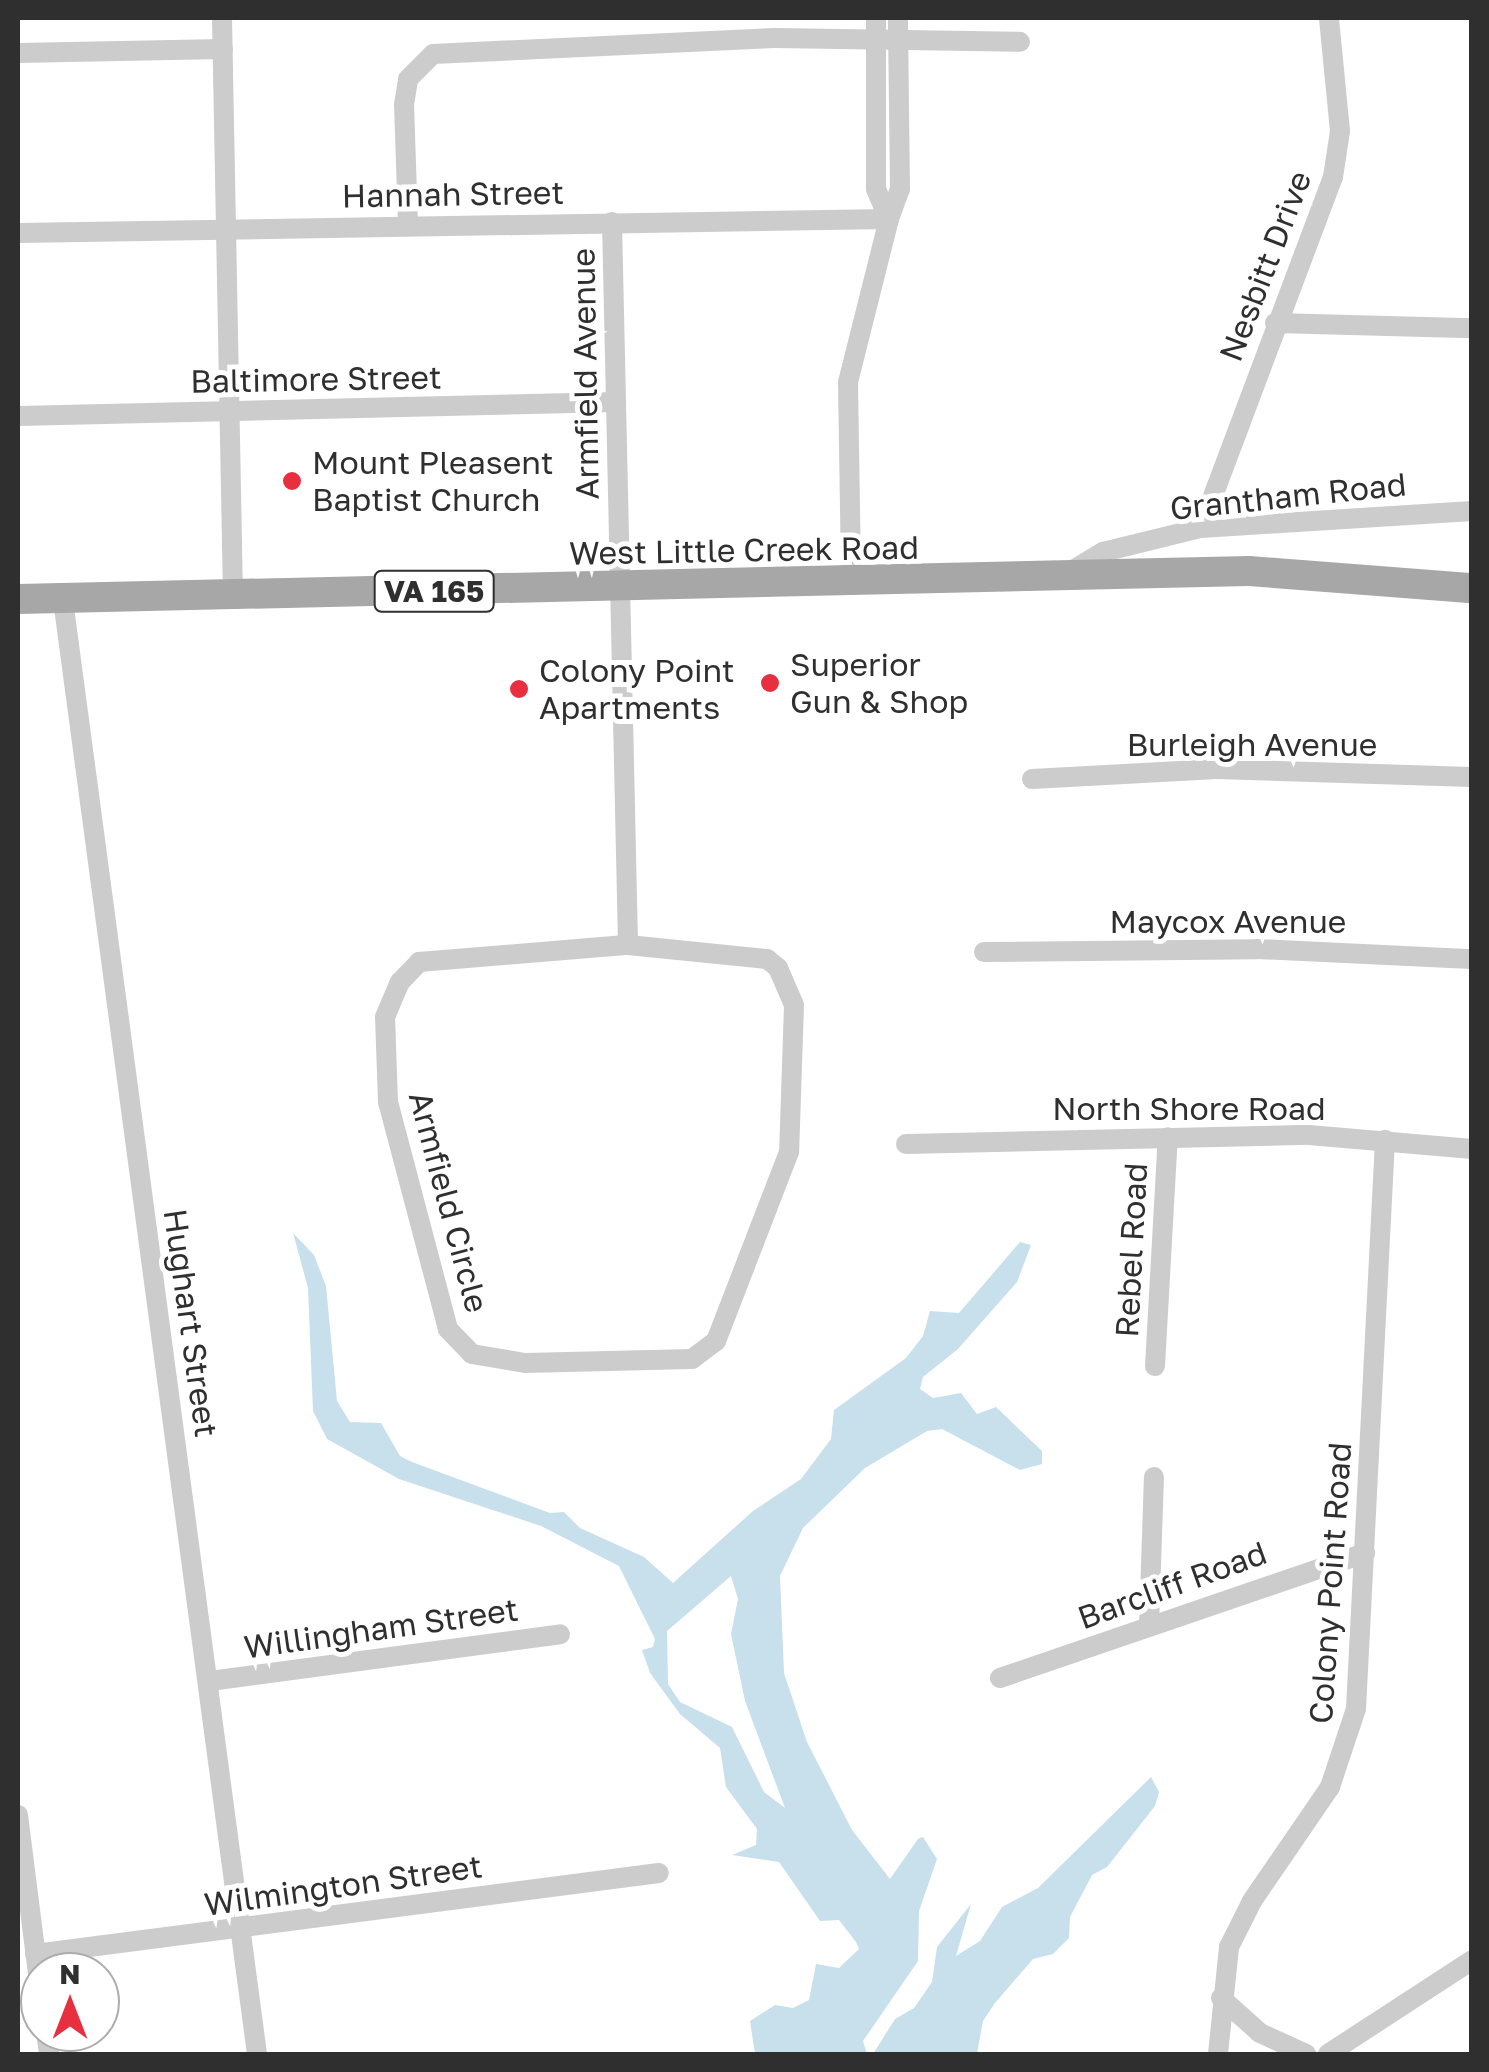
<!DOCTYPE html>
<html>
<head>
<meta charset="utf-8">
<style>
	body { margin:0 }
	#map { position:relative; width:1489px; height:2072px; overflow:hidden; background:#fff; font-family:"Golos Text",sans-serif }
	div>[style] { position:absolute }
	.water>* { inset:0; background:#c8dfec }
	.minor>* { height:20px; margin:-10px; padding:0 10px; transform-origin:10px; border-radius:10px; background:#ccc }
	.primary>* { height:30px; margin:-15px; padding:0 15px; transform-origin:15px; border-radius:15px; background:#a7a7a7 }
	.dots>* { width:28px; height:28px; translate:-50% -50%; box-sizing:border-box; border:5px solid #fff; border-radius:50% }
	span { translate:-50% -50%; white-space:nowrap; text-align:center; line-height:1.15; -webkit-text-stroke:10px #fff; paint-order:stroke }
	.shield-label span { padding:2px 8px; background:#fff; border:2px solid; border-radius:8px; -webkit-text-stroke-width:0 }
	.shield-label { font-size:30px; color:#2f2f2f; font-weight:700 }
	.street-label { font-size:32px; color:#2f2f2f }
	.poi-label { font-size:32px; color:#2f2f2f }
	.left { translate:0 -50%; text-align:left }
	.frame { position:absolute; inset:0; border:20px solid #2f2f2f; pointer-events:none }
	.north { position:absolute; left:20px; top:1952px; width:100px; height:100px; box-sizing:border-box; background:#fff; border:2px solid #acacac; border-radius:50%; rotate:0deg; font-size:28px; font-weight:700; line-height:40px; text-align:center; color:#2f2f2f }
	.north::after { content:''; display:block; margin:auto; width:35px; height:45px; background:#e82f40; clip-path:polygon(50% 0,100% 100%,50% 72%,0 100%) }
</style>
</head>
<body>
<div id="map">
	<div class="water">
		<i style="clip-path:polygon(evenodd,293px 1233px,314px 1255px,326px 1286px,337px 1401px,350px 1422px,381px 1423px,400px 1456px,412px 1462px,550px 1513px,564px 1512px,580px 1528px,644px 1557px,673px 1583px,753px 1511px,801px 1479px,831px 1439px,834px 1410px,906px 1358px,923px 1336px,930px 1311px,959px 1313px,1020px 1242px,1031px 1245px,1017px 1282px,958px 1349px,923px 1377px,920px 1389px,933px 1398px,961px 1393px,977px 1414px,996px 1407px,1042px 1451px,1042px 1464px,1020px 1470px,942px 1429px,927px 1431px,865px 1468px,803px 1528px,780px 1576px,784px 1673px,807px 1742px,852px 1830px,890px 1879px,918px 1839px,923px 1837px,937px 1859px,919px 1911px,918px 1961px,863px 2041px,867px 2054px,755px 2054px,750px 2021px,775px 2005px,793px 2008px,809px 2000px,816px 1964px,839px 1968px,859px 1949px,856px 1942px,839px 1920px,820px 1921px,779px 1862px,732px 1855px,756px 1845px,757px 1829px,726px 1787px,720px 1748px,680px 1714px,650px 1673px,642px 1650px,653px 1647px,655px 1639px,619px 1566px,541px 1526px,399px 1479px,327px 1439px,313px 1411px,308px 1288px,293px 1233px,731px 1576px,738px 1599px,731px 1634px,745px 1701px,785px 1808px,764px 1792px,732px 1727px,680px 1702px,668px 1684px,667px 1631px,731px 1576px)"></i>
		<i style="clip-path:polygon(1151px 1777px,1159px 1792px,1155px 1806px,1107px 1867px,1092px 1875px,1070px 1917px,1069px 1938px,1053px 1954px,1033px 1959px,995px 2003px,983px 2021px,977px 2054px,873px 2054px,895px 2019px,914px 2008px,932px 1982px,937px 1947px,971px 1904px,956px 1956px,980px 1941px,1002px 1907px,1038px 1888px)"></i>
	</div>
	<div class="minor">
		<i style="left:222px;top:18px;width:578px;rotate:88.91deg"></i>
		<i style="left:876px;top:18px;width:171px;rotate:90deg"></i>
		<i style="left:876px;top:189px;width:33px;rotate:67deg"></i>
		<i style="left:889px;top:219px;width:32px;rotate:-70deg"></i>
		<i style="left:900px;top:189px;width:171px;rotate:-90.7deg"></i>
		<i style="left:18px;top:53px;width:205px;rotate:-1.1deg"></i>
		<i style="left:612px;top:222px;width:723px;rotate:88.73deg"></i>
		<i style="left:408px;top:224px;width:119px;rotate:-91.9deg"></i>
		<i style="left:404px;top:105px;width:26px;rotate:-81deg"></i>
		<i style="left:408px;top:79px;width:35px;rotate:-45deg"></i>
		<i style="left:433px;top:54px;width:342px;rotate:-2.7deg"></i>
		<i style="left:775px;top:38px;width:245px;rotate:0.9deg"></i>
		<i style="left:18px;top:233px;width:871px;rotate:-0.92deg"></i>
		<i style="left:889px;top:219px;width:168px;rotate:104.1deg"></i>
		<i style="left:848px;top:382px;width:201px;rotate:89.1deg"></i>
		<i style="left:1275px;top:323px;width:197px;rotate:1.5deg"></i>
		<i style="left:18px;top:416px;width:598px;rotate:-1.34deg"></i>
		<i style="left:1201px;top:528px;width:375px;rotate:-69.4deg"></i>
		<i style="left:1333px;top:177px;width:47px;rotate:-81.3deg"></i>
		<i style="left:1340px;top:131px;width:114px;rotate:-95.6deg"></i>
		<i style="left:1068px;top:573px;width:41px;rotate:-31deg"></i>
		<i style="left:1103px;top:552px;width:101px;rotate:-13.8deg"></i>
		<i style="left:1201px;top:528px;width:272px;rotate:-3.6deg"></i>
		<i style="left:63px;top:600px;width:1467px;rotate:82.4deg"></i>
		<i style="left:1032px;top:779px;width:185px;rotate:-3.1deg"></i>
		<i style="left:1217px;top:769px;width:255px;rotate:1.8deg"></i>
		<i style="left:628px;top:945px;width:140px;rotate:5.8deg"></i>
		<i style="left:767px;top:959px;width:14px;rotate:39deg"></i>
		<i style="left:778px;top:968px;width:40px;rotate:66.6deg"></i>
		<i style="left:794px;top:1005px;width:147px;rotate:91.9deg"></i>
		<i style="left:789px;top:1152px;width:203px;rotate:111.1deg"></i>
		<i style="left:716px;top:1341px;width:30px;rotate:143deg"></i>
		<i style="left:692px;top:1359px;width:167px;rotate:178.6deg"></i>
		<i style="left:525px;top:1363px;width:54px;rotate:-170.4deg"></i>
		<i style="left:472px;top:1354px;width:35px;rotate:-134deg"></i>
		<i style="left:448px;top:1329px;width:235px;rotate:-104.8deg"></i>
		<i style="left:388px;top:1102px;width:85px;rotate:-92deg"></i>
		<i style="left:385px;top:1017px;width:38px;rotate:-67deg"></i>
		<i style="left:400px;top:982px;width:28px;rotate:-46deg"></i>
		<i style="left:419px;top:962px;width:210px;rotate:-4.7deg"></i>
		<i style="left:984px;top:952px;width:273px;rotate:-0.6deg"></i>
		<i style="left:1257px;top:949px;width:215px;rotate:2.7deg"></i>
		<i style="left:906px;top:1144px;width:403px;rotate:-1.3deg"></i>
		<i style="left:1309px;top:1135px;width:164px;rotate:4.9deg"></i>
		<i style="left:1155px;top:1366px;width:229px;rotate:-86.8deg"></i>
		<i style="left:1149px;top:1626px;width:149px;rotate:-88.1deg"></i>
		<i style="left:1000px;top:1678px;width:386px;rotate:-18.9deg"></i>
		<i style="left:210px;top:1681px;width:353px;rotate:-7.6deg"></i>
		<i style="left:18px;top:1815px;width:176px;rotate:82.8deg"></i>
		<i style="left:35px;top:1954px;width:629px;rotate:-7.4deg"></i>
		<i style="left:1221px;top:1998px;width:52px;rotate:41.9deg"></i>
		<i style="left:1260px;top:2033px;width:51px;rotate:24.5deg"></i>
		<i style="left:46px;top:2032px;width:22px;rotate:82deg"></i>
		<i style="left:1218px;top:2054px;width:108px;rotate:-84.1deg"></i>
		<i style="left:1229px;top:1947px;width:51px;rotate:-63.4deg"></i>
		<i style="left:1252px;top:1901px;width:138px;rotate:-55.6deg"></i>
		<i style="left:1330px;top:1787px;width:82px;rotate:-71.6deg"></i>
		<i style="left:1356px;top:1709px;width:570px;rotate:-87.08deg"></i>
		<i style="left:1328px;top:2054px;width:172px;rotate:-33.1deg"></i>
	</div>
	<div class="primary">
		<i style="left:18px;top:599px;width:1231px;rotate:-1.3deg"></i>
		<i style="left:1249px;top:571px;width:224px;rotate:4.4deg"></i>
	</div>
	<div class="dots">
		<i style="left:292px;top:481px;background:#e82f40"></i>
		<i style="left:770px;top:683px;background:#e82f40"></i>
		<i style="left:519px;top:689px;background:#e82f40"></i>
	</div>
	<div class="shield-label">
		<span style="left:434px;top:591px">VA 165</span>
	</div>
	<div class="street-label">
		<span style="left:453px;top:194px;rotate:-1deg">Hannah Street</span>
		<span style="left:1265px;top:266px;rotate:-69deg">Nesbitt Drive</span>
		<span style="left:585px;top:374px;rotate:-91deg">Armfield Avenue</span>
		<span style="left:316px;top:379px;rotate:-1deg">Baltimore Street</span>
		<span style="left:1288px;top:496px;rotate:-6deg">Grantham Road</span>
		<span style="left:744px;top:550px;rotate:-1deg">West Little Creek Road</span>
		<span style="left:1252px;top:744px">Burleigh Avenue</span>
		<span style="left:1228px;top:921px">Maycox Avenue</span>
		<span style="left:1189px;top:1108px">North Shore Road</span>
		<span style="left:449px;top:1202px;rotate:75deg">Armfield Circle</span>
		<span style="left:1131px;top:1250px;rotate:-87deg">Rebel Road</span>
		<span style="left:191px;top:1323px;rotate:82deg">Hughart Street</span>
		<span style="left:1330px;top:1583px;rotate:-86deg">Colony Point Road</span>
		<span style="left:1172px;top:1585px;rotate:-20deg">Barcliff Road</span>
		<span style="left:381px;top:1628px;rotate:-8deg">Willingham Street</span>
		<span style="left:343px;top:1885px;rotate:-8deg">Wilmington Street</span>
	</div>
	<div class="poi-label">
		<span class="left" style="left:312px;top:481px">Mount Pleasent<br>Baptist Church</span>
		<span class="left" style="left:790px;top:683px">Superior<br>Gun &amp; Shop</span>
		<span class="left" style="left:539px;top:689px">Colony Point<br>Apartments</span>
	</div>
	<div class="frame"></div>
	<div class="north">N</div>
</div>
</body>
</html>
